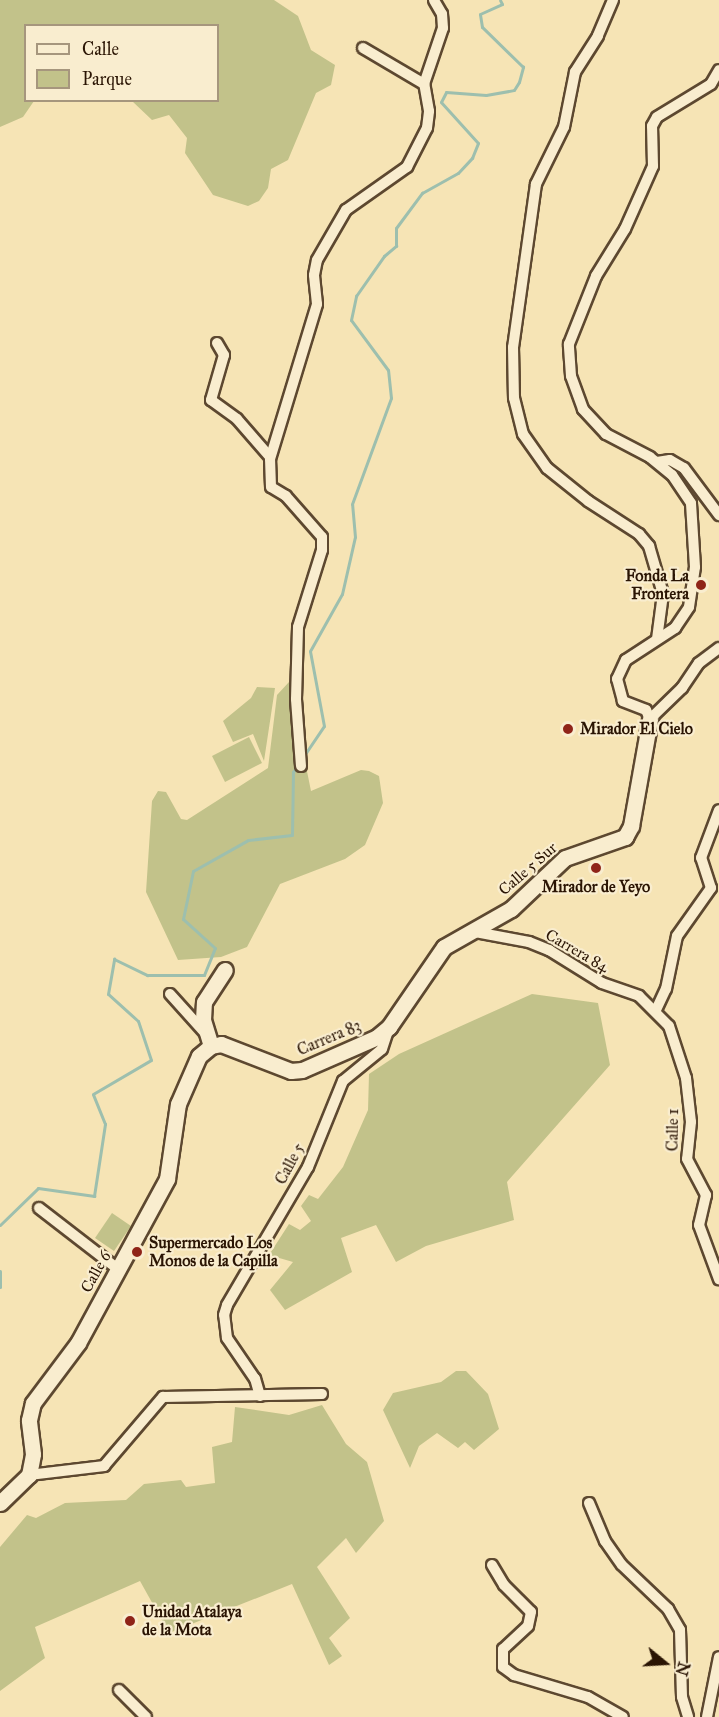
<!DOCTYPE html>
<html>
<head>
<meta charset="utf-8">
<style>
	body { margin:0 }
	#map { position:relative; width:719px; height:1717px; overflow:hidden; background:#f6e4b5; font-family:"IM FELL Great Primer",serif }
	div>[style] { position:absolute }
	.green>* { inset:0; background:#c2c28a }
	.stream>* { height:3px; margin:-1.5px; padding:0 1.5px; transform-origin:1.5px; border-radius:1.5px; background:#9dbfae }
	.roads { filter:drop-shadow(2px 0 #5d4830) drop-shadow(-2px 0 #5d4830) drop-shadow(0 2px #5d4830) drop-shadow(0 -2px #5d4830) }
	.street>* { height:10px; margin:-5px; padding:0 5px; transform-origin:5px; border-radius:5px; background:#f9edcf }
	.secondary>* { height:15px; margin:-7.5px; padding:0 7.5px; transform-origin:7.5px; border-radius:7.5px; background:#f9edcf }
	.dots>* { width:16px; height:16px; translate:-50% -50%; box-sizing:border-box; border:3px solid #f9edcf; border-radius:50% }
	span { translate:-50% -50%; white-space:nowrap; text-align:center; line-height:1.15; -webkit-text-stroke:4.5px #f9edcf; paint-order:stroke }
	.poi-label { font-size:16px; color:#2a1403; font-weight:700 }
	.right { translate:-100% -50%; text-align:right }
	.left { translate:0 -50%; text-align:left }
	.street-label { font-size:16px; color:#2a1403 }
	.legend { position:absolute; left:24px; top:24px; width:195px; height:78px; box-sizing:border-box; background:#f9edcf; border:2px solid #a6967d; margin:0; padding:8px 10px; list-style:none; font-size:18px; color:#2a1403 }
	.legend li { display:flex; align-items:center; gap:12px; height:30px }
	.legend b { width:30px; border:2px solid #a6967d }
	.north { position:absolute; left:635px; top:1633px; width:60px; height:60px; -webkit-text-stroke:4px #f9edcf; paint-order:stroke; rotate:108deg; font-size:16px; font-weight:700; line-height:24px; text-align:center; color:#2a1403 }
	.north::after { content:''; display:block; margin:auto; width:21px; height:27px; background:#2a1403; clip-path:polygon(50% 0,100% 100%,50% 72%,0 100%) }
</style>
</head>
<body>
<div id="map">
	<div class="green">
		<i style="clip-path:polygon(0 0,274px 0,298px 16px,311px 50px,335px 65px,331px 85px,316px 93px,288px 160px,271px 169px,268px 188px,259px 201px,248px 206px,213px 195px,185px 153px,187px 138px,169px 115px,152px 120px,132px 101px,218px 100px,218px 26px,26px 26px,26px 100px,34px 101px,23px 117px,0 127px)"></i>
		<i style="clip-path:polygon(289px 682px,311px 791px,361px 770px,369px 771px,379px 776px,383px 803px,365px 845px,345px 859px,280px 884px,247px 947px,221px 957px,178px 960px,146px 892px,152px 801px,158px 791px,166px 792px,181px 819px,187px 820px,268px 768px,277px 695px)"></i>
		<i style="clip-path:polygon(257px 687px,275px 688px,264px 761px,253px 734px,233px 742px,223px 721px,251px 698px)"></i>
		<i style="clip-path:polygon(249px 737px,262px 763px,225px 782px,212px 756px)"></i>
		<i style="clip-path:polygon(532px 994px,598px 1003px,610px 1065px,507px 1182px,514px 1220px,426px 1246px,396px 1262px,376px 1225px,341px 1238px,352px 1272px,285px 1310px,270px 1290px,293px 1262px,269px 1255px,289px 1224px,300px 1230px,311px 1221px,301px 1206px,309px 1195px,318px 1199px,343px 1167px,368px 1110px,369px 1074px,399px 1054px)"></i>
		<i style="clip-path:polygon(112px 1213px,131px 1226px,114px 1251px,95px 1238px)"></i>
		<i style="clip-path:polygon(456px 1371px,466px 1371px,488px 1394px,499px 1429px,474px 1450px,465px 1442px,458px 1448px,437px 1433px,419px 1446px,410px 1468px,383px 1410px,393px 1393px,441px 1382px)"></i>
		<i style="clip-path:polygon(322px 1405px,346px 1444px,367px 1462px,384px 1521px,356px 1553px,346px 1538px,317px 1567px,350px 1618px,329px 1638px,342px 1656px,329px 1665px,292px 1584px,169px 1633px,140px 1581px,35px 1627px,45px 1658px,0 1691px,0 1547px,27px 1515px,36px 1518px,65px 1503px,126px 1500px,144px 1484px,181px 1480px,186px 1487px,215px 1483px,212px 1447px,232px 1442px,235px 1407px,289px 1415px)"></i>
	</div>
	<div class="stream">
		<i style="left:303px;top:757px;width:37px;rotate:-56deg"></i>
		<i style="left:324px;top:726px;width:76px;rotate:-100.6deg"></i>
		<i style="left:310px;top:651px;width:65px;rotate:-60.7deg"></i>
		<i style="left:342px;top:594px;width:58px;rotate:-77.2deg"></i>
		<i style="left:355px;top:537px;width:33px;rotate:-95deg"></i>
		<i style="left:352px;top:504px;width:113px;rotate:-69.8deg"></i>
		<i style="left:391px;top:398px;width:28px;rotate:-96deg"></i>
		<i style="left:388px;top:370px;width:62px;rotate:-126.5deg"></i>
		<i style="left:351px;top:320px;width:25px;rotate:-78deg"></i>
		<i style="left:356px;top:296px;width:49px;rotate:-55deg"></i>
		<i style="left:384px;top:256px;width:16px;rotate:-40deg"></i>
		<i style="left:396px;top:246px;width:18px;rotate:-90deg"></i>
		<i style="left:396px;top:228px;width:44px;rotate:-53.4deg"></i>
		<i style="left:422px;top:193px;width:41px;rotate:-29.1deg"></i>
		<i style="left:458px;top:173px;width:21px;rotate:-47deg"></i>
		<i style="left:472px;top:158px;width:16px;rotate:-68deg"></i>
		<i style="left:478px;top:143px;width:55px;rotate:-132.1deg"></i>
		<i style="left:441px;top:102px;width:11px;rotate:-63deg"></i>
		<i style="left:446px;top:92px;width:40px;rotate:4.3deg"></i>
		<i style="left:486px;top:95px;width:28px;rotate:-10deg"></i>
		<i style="left:514px;top:90px;width:9px;rotate:-58deg"></i>
		<i style="left:519px;top:82px;width:16px;rotate:-75deg"></i>
		<i style="left:523px;top:67px;width:57px;rotate:-135.7deg"></i>
		<i style="left:482px;top:27px;width:13px;rotate:-99deg"></i>
		<i style="left:480px;top:14px;width:24px;rotate:-24deg"></i>
		<i style="left:502px;top:4px;width:4px;rotate:-117deg"></i>
		<i style="left:0;top:1225px;width:53px;rotate:-44.2deg"></i>
		<i style="left:38px;top:1188px;width:57px;rotate:8.1deg"></i>
		<i style="left:94px;top:1196px;width:73px;rotate:-81.3deg"></i>
		<i style="left:105px;top:1124px;width:32px;rotate:-112deg"></i>
		<i style="left:93px;top:1094px;width:67px;rotate:-30.4deg"></i>
		<i style="left:151px;top:1060px;width:41px;rotate:-108.4deg"></i>
		<i style="left:138px;top:1021px;width:40px;rotate:-138deg"></i>
		<i style="left:108px;top:994px;width:36px;rotate:-80deg"></i>
		<i style="left:114px;top:959px;width:37px;rotate:26deg"></i>
		<i style="left:147px;top:975px;width:57px"></i>
		<i style="left:204px;top:975px;width:29px;rotate:-68deg"></i>
		<i style="left:215px;top:948px;width:43px;rotate:-137.8deg"></i>
		<i style="left:183px;top:919px;width:49px;rotate:-78.2deg"></i>
		<i style="left:193px;top:871px;width:63px;rotate:-29.4deg"></i>
		<i style="left:248px;top:840px;width:44px;rotate:-6.5deg"></i>
		<i style="left:292px;top:835px;width:63px;rotate:-89.1deg"></i>
		<i style="left:293px;top:772px;width:9px;rotate:-54deg"></i>
		<i style="left:0;top:1271px;width:16px;rotate:90deg"></i>
	</div>
	<div class="roads">
		<div class="street">
			<i style="left:613px;top:0;width:39px;rotate:113deg"></i>
			<i style="left:598px;top:36px;width:43px;rotate:122.6deg"></i>
			<i style="left:575px;top:72px;width:56px;rotate:101.3deg"></i>
			<i style="left:564px;top:127px;width:64px;rotate:116.2deg"></i>
			<i style="left:536px;top:184px;width:165px;rotate:98deg"></i>
			<i style="left:513px;top:347px;width:51px;rotate:88.9deg"></i>
			<i style="left:514px;top:398px;width:37px;rotate:76deg"></i>
			<i style="left:523px;top:434px;width:42px;rotate:54.8deg"></i>
			<i style="left:547px;top:468px;width:53px;rotate:38.8deg"></i>
			<i style="left:588px;top:501px;width:61px;rotate:32.9deg"></i>
			<i style="left:639px;top:534px;width:16px;rotate:50deg"></i>
			<i style="left:649px;top:546px;width:50px;rotate:73.7deg"></i>
			<i style="left:663px;top:594px;width:45px;rotate:97.6deg"></i>
			<i style="left:363px;top:48px;width:71px;rotate:30.5deg"></i>
			<i style="left:217px;top:343px;width:14px;rotate:60deg"></i>
			<i style="left:224px;top:355px;width:47px;rotate:106.1deg"></i>
			<i style="left:211px;top:400px;width:32px;rotate:36deg"></i>
			<i style="left:237px;top:419px;width:50px;rotate:49deg"></i>
			<i style="left:657px;top:462px;width:13px;rotate:-9deg"></i>
			<i style="left:670px;top:460px;width:16px;rotate:30deg"></i>
			<i style="left:684px;top:468px;width:59px;rotate:53.3deg"></i>
			<i style="left:650px;top:719px;width:10px;rotate:-114deg"></i>
			<i style="left:646px;top:710px;width:25px;rotate:-159deg"></i>
			<i style="left:623px;top:701px;width:23px;rotate:-105deg"></i>
			<i style="left:617px;top:679px;width:21px;rotate:-65deg"></i>
			<i style="left:626px;top:660px;width:59px;rotate:-33.1deg"></i>
			<i style="left:675px;top:628px;width:25px;rotate:-56deg"></i>
			<i style="left:689px;top:607px;width:40px;rotate:-81.5deg"></i>
			<i style="left:695px;top:567px;width:64px;rotate:-93.6deg"></i>
			<i style="left:691px;top:503px;width:34px;rotate:-124deg"></i>
			<i style="left:672px;top:475px;width:28px;rotate:-141deg"></i>
			<i style="left:650px;top:457px;width:50px;rotate:-152.4deg"></i>
			<i style="left:606px;top:434px;width:34px;rotate:-133deg"></i>
			<i style="left:583px;top:409px;width:35px;rotate:-110deg"></i>
			<i style="left:571px;top:376px;width:32px;rotate:-94deg"></i>
			<i style="left:569px;top:344px;width:73px;rotate:-68.3deg"></i>
			<i style="left:596px;top:276px;width:55px;rotate:-58.3deg"></i>
			<i style="left:625px;top:229px;width:69px;rotate:-66deg"></i>
			<i style="left:653px;top:166px;width:40px;rotate:-91.4deg"></i>
			<i style="left:652px;top:126px;width:10px;rotate:-61deg"></i>
			<i style="left:657px;top:117px;width:63px;rotate:-31.4deg"></i>
			<i style="left:711px;top:84px;width:16px;rotate:-60deg"></i>
			<i style="left:650px;top:719px;width:45px;rotate:-44.1deg"></i>
			<i style="left:682px;top:688px;width:30px;rotate:-56deg"></i>
			<i style="left:699px;top:663px;width:25px;rotate:-37deg"></i>
			<i style="left:301px;top:766px;width:67px;rotate:-94.3deg"></i>
			<i style="left:296px;top:699px;width:72px;rotate:-88.4deg"></i>
			<i style="left:298px;top:627px;width:81px;rotate:-72.7deg"></i>
			<i style="left:322px;top:550px;width:13px;rotate:-90deg"></i>
			<i style="left:322px;top:537px;width:55px;rotate:-131.3deg"></i>
			<i style="left:286px;top:496px;width:17px;rotate:-149deg"></i>
			<i style="left:271px;top:487px;width:28px;rotate:-92deg"></i>
			<i style="left:270px;top:459px;width:162px;rotate:-73.1deg"></i>
			<i style="left:317px;top:304px;width:29px;rotate:-96deg"></i>
			<i style="left:314px;top:275px;width:15px;rotate:-79deg"></i>
			<i style="left:317px;top:260px;width:58px;rotate:-59.9deg"></i>
			<i style="left:346px;top:210px;width:75px;rotate:-35.2deg"></i>
			<i style="left:407px;top:167px;width:44px;rotate:-62.9deg"></i>
			<i style="left:427px;top:128px;width:17px;rotate:-83deg"></i>
			<i style="left:429px;top:111px;width:27px;rotate:-100deg"></i>
			<i style="left:424px;top:84px;width:59px;rotate:-71.3deg"></i>
			<i style="left:443px;top:28px;width:14px;rotate:-94deg"></i>
			<i style="left:442px;top:14px;width:16px;rotate:-120deg"></i>
			<i style="left:470px;top:931px;width:60px;rotate:10.6deg"></i>
			<i style="left:529px;top:942px;width:22px;rotate:22deg"></i>
			<i style="left:549px;top:950px;width:62px;rotate:31.9deg"></i>
			<i style="left:602px;top:983px;width:39px;rotate:19deg"></i>
			<i style="left:639px;top:996px;width:42px;rotate:45deg"></i>
			<i style="left:669px;top:1026px;width:55px;rotate:71.9deg"></i>
			<i style="left:686px;top:1078px;width:44px;rotate:83.5deg"></i>
			<i style="left:691px;top:1122px;width:37px;rotate:96deg"></i>
			<i style="left:687px;top:1159px;width:41px;rotate:62.2deg"></i>
			<i style="left:706px;top:1195px;width:31px;rotate:103deg"></i>
			<i style="left:699px;top:1225px;width:58px;rotate:69.7deg"></i>
			<i style="left:170px;top:994px;width:54px;rotate:48deg"></i>
			<i style="left:656px;top:1010px;width:23px;rotate:-65deg"></i>
			<i style="left:666px;top:989px;width:54px;rotate:-78.3deg"></i>
			<i style="left:677px;top:936px;width:59px;rotate:-54.7deg"></i>
			<i style="left:711px;top:888px;width:32px;rotate:-108deg"></i>
			<i style="left:701px;top:858px;width:51px;rotate:-69.4deg"></i>
			<i style="left:39px;top:1208px;width:100px;rotate:37.7deg"></i>
			<i style="left:260px;top:1396px;width:18px;rotate:-106deg"></i>
			<i style="left:255px;top:1379px;width:50px;rotate:-124.3deg"></i>
			<i style="left:227px;top:1338px;width:23px;rotate:-97deg"></i>
			<i style="left:224px;top:1315px;width:10px;rotate:-73deg"></i>
			<i style="left:227px;top:1305px;width:160px;rotate:-59.6deg"></i>
			<i style="left:308px;top:1167px;width:93px;rotate:-67.9deg"></i>
			<i style="left:343px;top:1081px;width:50px;rotate:-39.4deg"></i>
			<i style="left:382px;top:1049px;width:23px;rotate:-72deg"></i>
			<i style="left:29px;top:1475px;width:76px;rotate:-6.8deg"></i>
			<i style="left:104px;top:1466px;width:91px;rotate:-49.5deg"></i>
			<i style="left:163px;top:1397px;width:159px;rotate:-1.1deg"></i>
			<i style="left:589px;top:1503px;width:41px;rotate:67.2deg"></i>
			<i style="left:605px;top:1541px;width:29px;rotate:55deg"></i>
			<i style="left:622px;top:1565px;width:64px;rotate:43.7deg"></i>
			<i style="left:668px;top:1609px;width:24px;rotate:60deg"></i>
			<i style="left:680px;top:1630px;width:67px;rotate:88.3deg"></i>
			<i style="left:682px;top:1697px;width:21px;rotate:73deg"></i>
			<i style="left:492px;top:1565px;width:23px;rotate:59deg"></i>
			<i style="left:504px;top:1585px;width:38px;rotate:45deg"></i>
			<i style="left:531px;top:1612px;width:14px;rotate:102deg"></i>
			<i style="left:528px;top:1626px;width:34px;rotate:137deg"></i>
			<i style="left:503px;top:1649px;width:18px;rotate:90deg"></i>
			<i style="left:503px;top:1667px;width:14px;rotate:36deg"></i>
			<i style="left:514px;top:1675px;width:77px;rotate:16.6deg"></i>
			<i style="left:588px;top:1697px;width:40px;rotate:29.7deg"></i>
			<i style="left:119px;top:1690px;width:38px;rotate:45deg"></i>
			<i style="left:707px;top:1717px;width:61px;rotate:-78.7deg"></i>
		</div>
		<div class="secondary">
			<i style="left:211px;top:1046px;width:27px;rotate:-107deg"></i>
			<i style="left:203px;top:1020px;width:18px;rotate:-87deg"></i>
			<i style="left:204px;top:1002px;width:38px;rotate:-57deg"></i>
			<i style="left:0;top:1503px;width:40px;rotate:-44deg"></i>
			<i style="left:29px;top:1475px;width:21px;rotate:-79deg"></i>
			<i style="left:33px;top:1454px;width:34px;rotate:-97deg"></i>
			<i style="left:29px;top:1420px;width:17px;rotate:-77deg"></i>
			<i style="left:33px;top:1403px;width:75px;rotate:-53.1deg"></i>
			<i style="left:78px;top:1343px;width:187px;rotate:-61.5deg"></i>
			<i style="left:167px;top:1179px;width:76px;rotate:-81.7deg"></i>
			<i style="left:178px;top:1104px;width:52px;rotate:-66.4deg"></i>
			<i style="left:199px;top:1056px;width:16px;rotate:-40deg"></i>
			<i style="left:211px;top:1046px;width:10px;rotate:-11deg"></i>
			<i style="left:221px;top:1044px;width:75px;rotate:21.1deg"></i>
			<i style="left:291px;top:1071px;width:11px;rotate:-5deg"></i>
			<i style="left:302px;top:1070px;width:82px;rotate:-23.7deg"></i>
			<i style="left:377px;top:1037px;width:16px;rotate:-40deg"></i>
			<i style="left:389px;top:1027px;width:97px;rotate:-55.5deg"></i>
			<i style="left:444px;top:947px;width:77px;rotate:-29.6deg"></i>
			<i style="left:511px;top:909px;width:74px;rotate:-43.4deg"></i>
			<i style="left:565px;top:858px;width:64px;rotate:-19.3deg"></i>
			<i style="left:625px;top:837px;width:13px;rotate:-61deg"></i>
			<i style="left:631px;top:826px;width:109px;rotate:-79.9deg"></i>
		</div>
	</div>
	<div class="dots">
		<i style="left:701px;top:585px;background:#8f2418"></i>
		<i style="left:568px;top:729px;background:#8f2418"></i>
		<i style="left:596px;top:868px;background:#8f2418"></i>
		<i style="left:137px;top:1252px;background:#8f2418"></i>
		<i style="left:130px;top:1621px;background:#8f2418"></i>
	</div>
	<div class="poi-label">
		<span class="right" style="left:689px;top:585px">Fonda La<br>Frontera</span>
		<span class="left" style="left:580px;top:729px">Mirador El Cielo</span>
		<span style="left:596px;top:887px">Mirador de Yeyo</span>
		<span class="left" style="left:149px;top:1252px">Supermercado Los<br>Monos de la Capilla</span>
		<span class="left" style="left:142px;top:1621px">Unidad Atalaya<br>de la Mota</span>
	</div>
	<div class="street-label">
		<span style="left:528px;top:869px;rotate:-41deg">Calle 5 Sur</span>
		<span style="left:577px;top:951px;rotate:30deg">Carrera 84</span>
		<span style="left:329px;top:1038px;rotate:-23deg">Carrera 83</span>
		<span style="left:673px;top:1130px;rotate:-89deg">Calle 1</span>
		<span style="left:290px;top:1164px;rotate:-62deg">Calle 5</span>
		<span style="left:96px;top:1272px;rotate:-61deg">Calle 6</span>
	</div>
	<ul class="legend">
	<li><b style="height:8px;background:#f9edcf"></b>Calle</li>
	<li><b style="height:16px;background:#c2c28a"></b>Parque</li>
	</ul>
	<div class="north">N</div>
</div>
</body>
</html>
